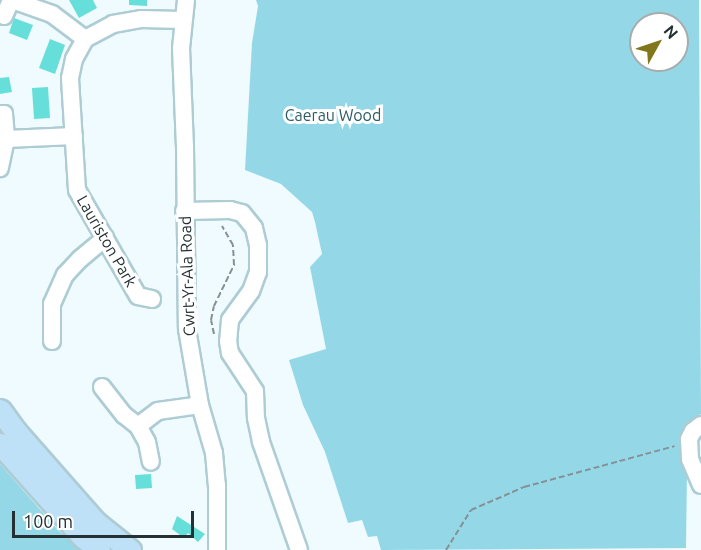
<!DOCTYPE html>
<html>
<head>
<meta charset="utf-8">
<style>
	body { margin:0 }
	#map { position:relative; width:701px; height:550px; overflow:hidden; background:#effbfe; font-family:Ubuntu,sans-serif }
	div>[style] { position:absolute }
	.green>* { inset:0; background:#94d8e8 }
	.building>* { inset:0; background:#66ded9 }
	.path>* { height:2px; margin-top:-1px; transform-origin:0; background:repeating-linear-gradient(90deg,#859194 0 6px,transparent 0 9px) }
	.roads { filter:drop-shadow(2px 0 #adccd4) drop-shadow(-2px 0 #adccd4) drop-shadow(0 2px #adccd4) drop-shadow(0 -2px #adccd4) }
	.minor>* { height:16px; margin:-8px; padding:0 8px; transform-origin:8px; border-radius:8px; background:#fff }
	.major>* { height:21px; margin:-10.5px; padding:0 10.5px; transform-origin:10.5px; border-radius:10.5px; background:#bfe1f7 }
	span { translate:-50% -50%; white-space:nowrap; text-align:center; line-height:1.15; -webkit-text-stroke:6px #fff; paint-order:stroke }
	.park-label { font-size:16px; color:#2c5c67 }
	.street-label { font-size:16px; color:#243033 }
	.north { position:absolute; left:629px; top:12px; width:60px; height:60px; box-sizing:border-box; background:#fff; border:2px solid #a7acad; border-radius:50%; rotate:50deg; font-size:16px; font-weight:700; line-height:24px; text-align:center; color:#243033 }
	.north::after { content:''; display:block; margin:auto; width:21px; height:27px; background:#817619; clip-path:polygon(50% 0,100% 100%,50% 72%,0 100%) }
	.scale { position:absolute; left:12px; top:511px; width:182px; height:27px; box-sizing:border-box; border:3px solid #243033; border-top:0; padding-left:8px; font-size:18px; line-height:21px; white-space:nowrap; color:#243033; -webkit-text-stroke:4px #fff; paint-order:stroke }
</style>
</head>
<body>
<div id="map">
	<div class="green">
		<i style="clip-path:polygon(evenodd,256px 0,699px 0,701px 414px,685px 424px,682px 448px,687px 471px,686px 548px,381px 550px,377px 536px,368px 537px,362px 520px,348px 523px,325px 452px,303px 405px,289px 360px,326px 349px,310px 267px,322px 254px,315px 222px,312px 212px,281px 184px,245px 170px,252px 43px,258px 6px,256px 0,641px 24px,677px 24px,677px 60px,641px 60px,641px 24px)"></i>
		<i style="clip-path:polygon(0 464px,59px 531px,82px 550px,0 550px)"></i>
	</div>
	<div class="building">
		<i style="clip-path:polygon(69px 0,93px 0,97px 8px,79px 18px)"></i>
		<i style="clip-path:polygon(129px 0,147px 0,147px 6px,129px 5px)"></i>
		<i style="clip-path:polygon(14px 18px,33px 25px,27px 40px,9px 33px)"></i>
		<i style="clip-path:polygon(50px 39px,65px 45px,55px 74px,39px 68px)"></i>
		<i style="clip-path:polygon(9px 77px,12px 92px,0 94px,0 78px)"></i>
		<i style="clip-path:polygon(48px 87px,50px 118px,34px 119px,32px 88px)"></i>
		<i style="clip-path:polygon(151px 474px,152px 488px,136px 489px,135px 475px)"></i>
		<i style="clip-path:polygon(177px 516px,205px 534px,198px 542px,188px 533px,184px 538px,172px 529px)"></i>
	</div>
	<div class="path">
		<i style="left:214px;top:334px;width:14px;rotate:-102deg"></i>
		<i style="left:211px;top:320px;width:14px;rotate:-78deg"></i>
		<i style="left:214px;top:306px;width:46px;rotate:-64deg"></i>
		<i style="left:234px;top:265px;width:20px;rotate:-93deg"></i>
		<i style="left:233px;top:245px;width:22px;rotate:-120deg"></i>
		<i style="left:446px;top:550px;width:47px;rotate:-58deg"></i>
		<i style="left:471px;top:510px;width:58px;rotate:-23.5deg"></i>
		<i style="left:524px;top:487px;width:156px;rotate:-15.2deg"></i>
	</div>
	<div class="roads">
		<div class="minor">
			<i style="left:12px;top:0;width:42px;rotate:19.3deg"></i>
			<i style="left:52px;top:14px;width:41px;rotate:37.1deg"></i>
			<i style="left:186px;top:0;width:48px;rotate:95.9deg"></i>
			<i style="left:181px;top:48px;width:98px;rotate:87.7deg"></i>
			<i style="left:185px;top:146px;width:183px;rotate:89.4deg"></i>
			<i style="left:187px;top:329px;width:77px;rotate:80.3deg"></i>
			<i style="left:200px;top:405px;width:50px;rotate:73.7deg"></i>
			<i style="left:214px;top:453px;width:32px;rotate:85deg"></i>
			<i style="left:217px;top:485px;width:65px;rotate:90deg"></i>
			<i style="left:4px;top:16px;width:17px;rotate:-66deg"></i>
			<i style="left:0;top:114px;width:4px"></i>
			<i style="left:4px;top:114px;width:25px;rotate:85deg"></i>
			<i style="left:6px;top:139px;width:30px;rotate:102deg"></i>
			<i style="left:6px;top:139px;width:68px;rotate:-2.5deg"></i>
			<i style="left:184px;top:211px;width:46px;rotate:-1.2deg"></i>
			<i style="left:230px;top:210px;width:12px;rotate:14deg"></i>
			<i style="left:242px;top:213px;width:19px;rotate:51deg"></i>
			<i style="left:254px;top:228px;width:17px;rotate:77deg"></i>
			<i style="left:258px;top:245px;width:27px;rotate:90deg"></i>
			<i style="left:258px;top:272px;width:20px;rotate:110deg"></i>
			<i style="left:251px;top:291px;width:36px;rotate:126deg"></i>
			<i style="left:230px;top:320px;width:21px;rotate:95deg"></i>
			<i style="left:228px;top:341px;width:12px;rotate:81deg"></i>
			<i style="left:230px;top:353px;width:45px;rotate:56.7deg"></i>
			<i style="left:255px;top:391px;width:27px;rotate:88deg"></i>
			<i style="left:256px;top:418px;width:25px;rotate:78deg"></i>
			<i style="left:261px;top:442px;width:114px;rotate:70.6deg"></i>
			<i style="left:152px;top:299px;width:14px;rotate:-168deg"></i>
			<i style="left:138px;top:296px;width:122px;rotate:-119.9deg"></i>
			<i style="left:77px;top:190px;width:112px;rotate:-93.6deg"></i>
			<i style="left:70px;top:78px;width:19px;rotate:-78deg"></i>
			<i style="left:74px;top:59px;width:23px;rotate:-61deg"></i>
			<i style="left:85px;top:39px;width:32px;rotate:-28deg"></i>
			<i style="left:113px;top:24px;width:28px;rotate:-10deg"></i>
			<i style="left:141px;top:19px;width:41px;rotate:1.4deg"></i>
			<i style="left:52px;top:341px;width:37px;rotate:-90deg"></i>
			<i style="left:52px;top:304px;width:32px;rotate:-66deg"></i>
			<i style="left:65px;top:275px;width:22px;rotate:-47deg"></i>
			<i style="left:80px;top:259px;width:33px;rotate:-40deg"></i>
			<i style="left:102px;top:387px;width:36px;rotate:52deg"></i>
			<i style="left:124px;top:415px;width:18px;rotate:38deg"></i>
			<i style="left:138px;top:426px;width:18px;rotate:61deg"></i>
			<i style="left:147px;top:442px;width:20px;rotate:79deg"></i>
			<i style="left:701px;top:425px;width:10px;rotate:143deg"></i>
			<i style="left:693px;top:431px;width:9px;rotate:117deg"></i>
			<i style="left:689px;top:439px;width:20px;rotate:87deg"></i>
			<i style="left:690px;top:459px;width:28px;rotate:67deg"></i>
			<i style="left:138px;top:426px;width:25px;rotate:-37deg"></i>
			<i style="left:158px;top:411px;width:42px;rotate:-8.1deg"></i>
		</div>
		<div class="major">
			<i style="left:0;top:410px;width:27px;rotate:54deg"></i>
			<i style="left:16px;top:432px;width:120px;rotate:48.7deg"></i>
			<i style="left:95px;top:522px;width:45px;rotate:38.7deg"></i>
			<i style="left:0;top:444px;width:123px;rotate:48.3deg"></i>
			<i style="left:82px;top:536px;width:22px;rotate:39deg"></i>
		</div>
	</div>
	<div class="park-label">
		<span style="left:333px;top:115px">Caerau Wood</span>
	</div>
	<div class="street-label">
		<span style="left:107px;top:241px;rotate:60deg">Lauriston Park</span>
		<span style="left:187px;top:276px;rotate:-92deg">Cwrt-Yr-Ala Road</span>
	</div>
	<div class="north">N</div>
	<div class="scale">100 m</div>
</div>
</body>
</html>
